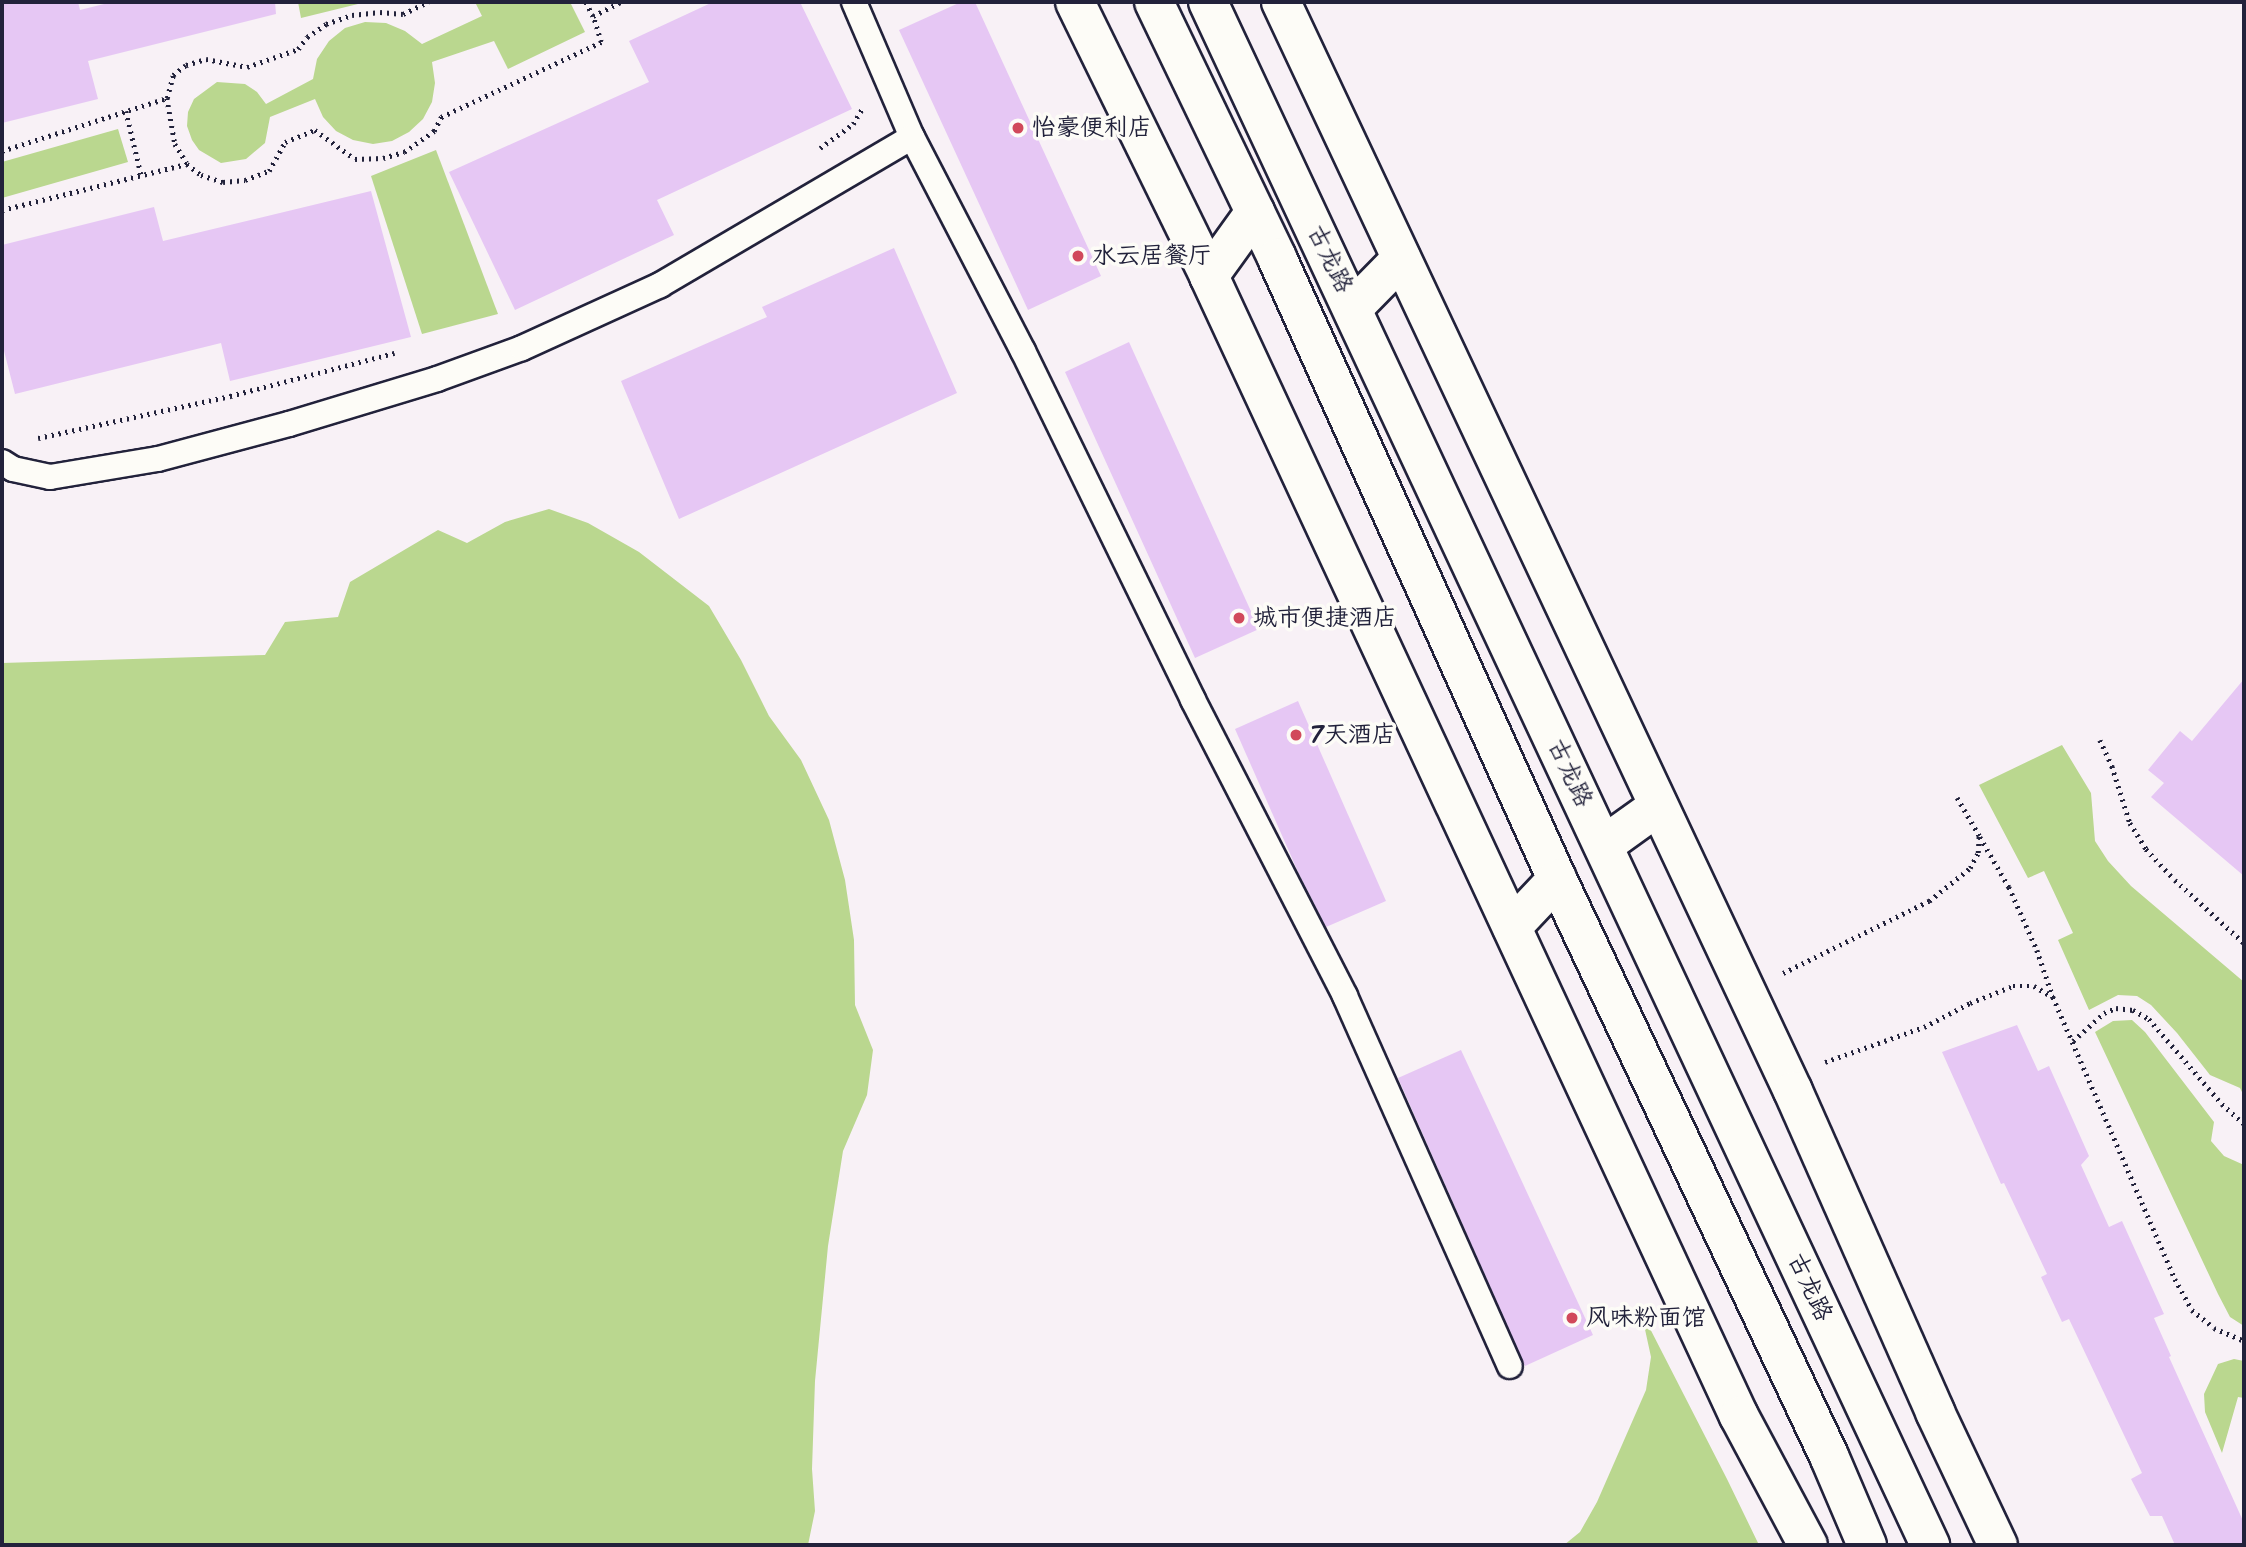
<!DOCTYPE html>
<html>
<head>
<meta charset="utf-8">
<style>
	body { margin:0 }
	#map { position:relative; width:2246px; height:1547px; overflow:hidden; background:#f8f1f6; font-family:Sriracha,"LXGW WenKai TC",sans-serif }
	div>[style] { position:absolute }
	.green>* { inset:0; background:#bad78f }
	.building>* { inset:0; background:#e6c7f4 }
	.path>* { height:4.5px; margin-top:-2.25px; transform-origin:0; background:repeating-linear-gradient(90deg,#22223b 0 2px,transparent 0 7px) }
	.roads { filter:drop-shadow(2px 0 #22223b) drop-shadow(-2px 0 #22223b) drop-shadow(0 2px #22223b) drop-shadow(0 -2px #22223b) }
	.service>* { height:24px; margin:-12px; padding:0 12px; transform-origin:12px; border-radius:12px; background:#fdfcf7 }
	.minor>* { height:38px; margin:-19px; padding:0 19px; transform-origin:19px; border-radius:19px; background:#fdfcf7 }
	.primary>* { height:38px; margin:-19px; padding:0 19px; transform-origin:19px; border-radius:19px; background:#fdfcf7 }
	.dots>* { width:19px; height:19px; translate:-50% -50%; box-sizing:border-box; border:4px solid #fdfcf7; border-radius:50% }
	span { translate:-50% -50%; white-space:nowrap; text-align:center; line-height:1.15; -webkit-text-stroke:7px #fdfcf7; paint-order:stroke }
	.poi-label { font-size:24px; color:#22223b }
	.left { translate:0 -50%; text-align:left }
	.street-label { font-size:24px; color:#22223b }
	.frame { position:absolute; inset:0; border:4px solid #22223b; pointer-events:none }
</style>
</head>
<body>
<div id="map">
	<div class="green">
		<i style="clip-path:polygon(298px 2px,357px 2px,358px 4px,301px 18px)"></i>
		<i style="clip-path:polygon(475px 2px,570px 2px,585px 32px,508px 69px,494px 41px,432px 62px,435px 83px,432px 102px,423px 119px,409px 132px,392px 141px,373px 144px,353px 140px,336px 131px,323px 117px,315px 99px,270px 117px,265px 143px,246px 159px,221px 163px,199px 150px,192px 140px,187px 126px,188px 112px,194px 99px,217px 82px,245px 84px,257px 92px,266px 104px,313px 79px,317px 59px,329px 41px,345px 28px,365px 22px,386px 23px,405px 31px,422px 44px,482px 16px)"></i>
		<i style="clip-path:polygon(118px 129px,128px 162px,2px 198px,2px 162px)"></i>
		<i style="clip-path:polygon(436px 150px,498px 314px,422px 334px,371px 176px)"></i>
		<i style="clip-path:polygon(549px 509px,588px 523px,639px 552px,709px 606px,741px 660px,769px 716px,801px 760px,829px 820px,845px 880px,854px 940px,855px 1005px,873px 1050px,867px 1095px,843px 1151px,828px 1246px,815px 1381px,812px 1469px,815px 1511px,808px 1545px,2px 1545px,2px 663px,265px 655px,285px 622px,338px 617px,350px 582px,438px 530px,467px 543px,505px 522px)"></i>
		<i style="clip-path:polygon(2062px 745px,2091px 793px,2095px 841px,2108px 861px,2131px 886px,2244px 982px,2244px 1096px,2240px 1088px,2210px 1075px,2177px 1033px,2151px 1005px,2137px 996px,2118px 995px,2089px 1010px,2058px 940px,2073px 933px,2044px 871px,2028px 878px,1979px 785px)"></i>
		<i style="clip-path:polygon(2132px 1020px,2145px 1032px,2214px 1122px,2211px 1141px,2224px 1156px,2244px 1165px,2244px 1326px,2230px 1317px,2218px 1294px,2095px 1032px,2113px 1021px)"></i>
		<i style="clip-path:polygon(1641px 1311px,1727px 1479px,1759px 1545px,1564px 1545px,1580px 1532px,1597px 1502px,1646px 1390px,1651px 1357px)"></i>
		<i style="clip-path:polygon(2234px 1359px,2244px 1361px,2244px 1398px,2238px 1397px,2222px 1453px,2205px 1412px,2204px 1394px,2218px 1364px)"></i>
	</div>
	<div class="building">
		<i style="clip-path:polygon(2px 2px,78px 2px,80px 10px,112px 2px,275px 2px,276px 14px,88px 61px,98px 99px,2px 123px)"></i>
		<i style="clip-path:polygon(713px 2px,800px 2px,852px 109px,657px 200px,674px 235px,515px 310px,449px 172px,649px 82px,629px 41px)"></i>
		<i style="clip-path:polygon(961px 2px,975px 2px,1101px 276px,1028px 310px,899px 30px)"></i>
		<i style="clip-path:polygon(371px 191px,411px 337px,230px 381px,221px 343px,15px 394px,2px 343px,2px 245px,154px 207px,163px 241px)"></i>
		<i style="clip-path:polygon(894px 248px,957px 393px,679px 519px,621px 381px,767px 317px,762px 307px)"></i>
		<i style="clip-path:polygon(1129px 342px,1259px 629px,1195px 658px,1065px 372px)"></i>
		<i style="clip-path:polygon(2244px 679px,2244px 876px,2151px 797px,2164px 783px,2148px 770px,2180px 731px,2192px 741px)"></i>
		<i style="clip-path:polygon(1298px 701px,1386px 901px,1326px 927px,1299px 874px,1235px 729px)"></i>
		<i style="clip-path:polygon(2017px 1025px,2038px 1071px,2049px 1066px,2089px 1156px,2081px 1165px,2109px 1227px,2122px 1221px,2164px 1314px,2154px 1318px,2171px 1356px,2169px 1357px,2244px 1523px,2244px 1545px,2175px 1545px,2162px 1516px,2150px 1516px,2131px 1479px,2142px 1473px,2069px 1319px,2062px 1322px,2041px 1277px,2047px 1274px,2004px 1183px,2001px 1184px,1942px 1052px)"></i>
		<i style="clip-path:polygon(1461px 1050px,1593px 1335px,1525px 1366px,1398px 1078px)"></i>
	</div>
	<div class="path">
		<i style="left:586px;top:2px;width:16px;rotate:63deg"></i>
		<i style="left:167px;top:98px;width:47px;rotate:80.1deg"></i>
		<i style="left:175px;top:144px;width:22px;rotate:58deg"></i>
		<i style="left:126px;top:111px;width:65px;rotate:76.6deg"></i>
		<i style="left:820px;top:148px;width:41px;rotate:-36deg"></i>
		<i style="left:853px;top:124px;width:17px;rotate:-59deg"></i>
		<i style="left:2px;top:151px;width:173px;rotate:-17.8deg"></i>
		<i style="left:167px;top:98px;width:24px;rotate:-75deg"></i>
		<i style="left:173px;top:75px;width:16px;rotate:-38deg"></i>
		<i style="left:186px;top:65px;width:21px;rotate:-17deg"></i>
		<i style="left:206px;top:59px;width:42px;rotate:11deg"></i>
		<i style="left:247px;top:67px;width:54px;rotate:-19.4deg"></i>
		<i style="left:298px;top:49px;width:15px;rotate:-53deg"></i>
		<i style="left:307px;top:37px;width:23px;rotate:-34deg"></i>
		<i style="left:326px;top:24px;width:28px;rotate:-19deg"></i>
		<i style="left:352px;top:15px;width:28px;rotate:-6deg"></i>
		<i style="left:380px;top:12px;width:23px;rotate:5deg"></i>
		<i style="left:403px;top:14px;width:28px;rotate:-26deg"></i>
		<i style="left:2px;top:210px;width:191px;rotate:-14deg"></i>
		<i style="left:187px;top:164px;width:18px;rotate:38deg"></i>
		<i style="left:201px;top:175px;width:23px;rotate:18deg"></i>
		<i style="left:223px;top:182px;width:22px;rotate:-5deg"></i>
		<i style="left:245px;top:180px;width:26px;rotate:-21deg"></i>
		<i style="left:269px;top:171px;width:33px;rotate:-61deg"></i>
		<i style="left:285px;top:142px;width:32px;rotate:-22deg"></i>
		<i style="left:315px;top:130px;width:49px;rotate:35.9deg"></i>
		<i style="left:355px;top:159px;width:28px;rotate:-2deg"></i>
		<i style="left:383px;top:158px;width:22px;rotate:-16deg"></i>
		<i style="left:404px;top:152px;width:37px;rotate:-35deg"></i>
		<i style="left:434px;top:131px;width:16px;rotate:-63deg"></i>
		<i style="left:441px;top:117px;width:177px;rotate:-25.1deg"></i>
		<i style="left:601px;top:42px;width:27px;rotate:-107deg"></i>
		<i style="left:593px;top:16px;width:31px;rotate:-27deg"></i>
		<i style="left:38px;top:438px;width:197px;rotate:-12.3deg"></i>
		<i style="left:230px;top:396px;width:170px;rotate:-14.7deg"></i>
		<i style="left:2100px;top:740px;width:29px;rotate:65deg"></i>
		<i style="left:2112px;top:766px;width:60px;rotate:72.5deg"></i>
		<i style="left:2130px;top:823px;width:31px;rotate:58deg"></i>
		<i style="left:2146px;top:849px;width:42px;rotate:46.9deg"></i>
		<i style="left:2175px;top:880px;width:93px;rotate:42.4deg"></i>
		<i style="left:1980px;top:837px;width:58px;rotate:59.9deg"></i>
		<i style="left:2009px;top:887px;width:69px;rotate:66deg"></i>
		<i style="left:2037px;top:950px;width:50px;rotate:71.2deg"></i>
		<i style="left:1783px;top:973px;width:163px;rotate:-26.3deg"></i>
		<i style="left:1929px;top:901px;width:53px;rotate:-38.8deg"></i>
		<i style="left:1970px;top:868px;width:17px;rotate:-62deg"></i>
		<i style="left:1978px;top:853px;width:17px;rotate:-87deg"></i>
		<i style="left:1979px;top:836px;width:44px;rotate:-120.1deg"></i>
		<i style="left:2073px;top:1041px;width:42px;rotate:-42.1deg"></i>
		<i style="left:2104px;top:1013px;width:13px;rotate:-23deg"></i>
		<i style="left:2116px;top:1008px;width:17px;rotate:7deg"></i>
		<i style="left:2133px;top:1010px;width:18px;rotate:29deg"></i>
		<i style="left:2149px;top:1019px;width:112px;rotate:49.3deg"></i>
		<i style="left:2222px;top:1104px;width:30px;rotate:42deg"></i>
		<i style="left:1825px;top:1062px;width:105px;rotate:-19.5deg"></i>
		<i style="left:1924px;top:1027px;width:52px;rotate:-27.6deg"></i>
		<i style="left:1970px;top:1003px;width:46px;rotate:-21.6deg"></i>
		<i style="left:2013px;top:986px;width:21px"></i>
		<i style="left:2034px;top:986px;width:22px;rotate:30deg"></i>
		<i style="left:2053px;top:997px;width:307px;rotate:66.6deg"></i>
		<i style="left:2175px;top:1279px;width:35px;rotate:61deg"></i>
		<i style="left:2192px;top:1310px;width:28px;rotate:39deg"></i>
		<i style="left:2214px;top:1328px;width:33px;rotate:23deg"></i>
	</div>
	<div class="roads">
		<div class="service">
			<i style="left:854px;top:2px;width:147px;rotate:66.8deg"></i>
			<i style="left:912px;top:137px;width:241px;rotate:62.6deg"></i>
			<i style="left:1023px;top:351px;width:388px;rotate:64deg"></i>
			<i style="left:1193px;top:700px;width:333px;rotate:62.8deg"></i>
			<i style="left:1345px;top:996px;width:405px;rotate:66deg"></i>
			<i style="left:2px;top:462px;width:13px;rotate:32deg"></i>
			<i style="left:13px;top:469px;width:38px;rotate:12deg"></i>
			<i style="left:50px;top:477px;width:109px;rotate:-9.5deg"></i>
			<i style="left:158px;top:459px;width:136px;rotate:-15deg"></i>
			<i style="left:289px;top:424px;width:155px;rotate:-16.9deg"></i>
			<i style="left:437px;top:379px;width:90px;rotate:-20deg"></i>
			<i style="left:522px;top:348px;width:152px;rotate:-24.5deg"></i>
			<i style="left:660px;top:285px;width:292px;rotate:-30.4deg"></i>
		</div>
		<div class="minor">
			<i style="left:1075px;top:2px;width:305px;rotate:63.9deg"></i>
			<i style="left:1209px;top:276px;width:1257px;rotate:65.07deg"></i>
			<i style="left:1739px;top:1416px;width:146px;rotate:61.9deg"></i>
			<i style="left:1281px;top:2px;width:1203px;rotate:64.82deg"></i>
			<i style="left:1793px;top:1091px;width:351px;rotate:66.1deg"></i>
			<i style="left:1935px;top:1412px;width:147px;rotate:64.7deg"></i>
		</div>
		<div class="primary">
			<i style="left:1154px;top:2px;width:284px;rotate:64.3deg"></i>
			<i style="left:1277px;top:258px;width:681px;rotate:65.73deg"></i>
			<i style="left:1557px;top:879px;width:638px;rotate:64.76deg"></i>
			<i style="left:1829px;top:1456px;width:97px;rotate:66.9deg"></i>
			<i style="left:1208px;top:2px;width:1704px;rotate:64.92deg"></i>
			<i style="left:1209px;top:276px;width:79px;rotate:-54.3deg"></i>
			<i style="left:1353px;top:308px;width:69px;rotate:-45.6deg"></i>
			<i style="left:1604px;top:845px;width:65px;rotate:-35.6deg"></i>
			<i style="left:1512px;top:927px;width:66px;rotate:-46.8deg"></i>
		</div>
	</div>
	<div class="dots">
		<i style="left:1018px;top:128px;background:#d1495b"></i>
		<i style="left:1078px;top:256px;background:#d1495b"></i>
		<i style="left:1239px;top:618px;background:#d1495b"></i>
		<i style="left:1296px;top:735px;background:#d1495b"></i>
		<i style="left:1572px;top:1318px;background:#d1495b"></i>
	</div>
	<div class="poi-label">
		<span class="left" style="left:1032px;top:128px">怡豪便利店</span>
		<span class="left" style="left:1092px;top:256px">水云居餐厅</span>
		<span class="left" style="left:1253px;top:618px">城市便捷酒店</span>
		<span class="left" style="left:1310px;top:735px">7天酒店</span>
		<span class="left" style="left:1586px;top:1318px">风味粉面馆</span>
	</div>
	<div class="street-label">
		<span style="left:1330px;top:259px;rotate:64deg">古龙路</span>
		<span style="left:1570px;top:773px;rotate:65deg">古龙路</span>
		<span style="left:1810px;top:1287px;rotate:65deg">古龙路</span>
	</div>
	<div class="frame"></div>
</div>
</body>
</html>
